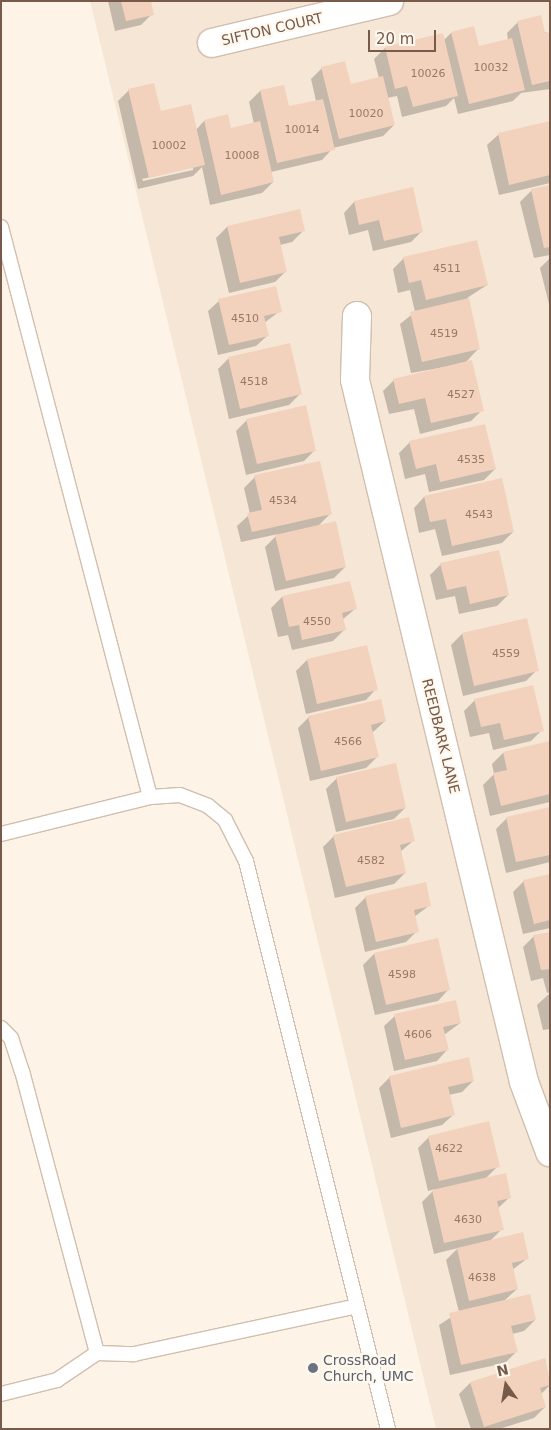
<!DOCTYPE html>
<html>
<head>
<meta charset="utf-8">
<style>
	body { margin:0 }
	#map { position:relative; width:551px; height:1430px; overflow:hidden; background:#fdf4e7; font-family:"DejaVu Sans",sans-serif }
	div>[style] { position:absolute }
	.residential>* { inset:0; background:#f5e6d5 }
	.shadow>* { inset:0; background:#0003 }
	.building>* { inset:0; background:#f3d2bd }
	.roads { filter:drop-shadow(1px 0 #d2beae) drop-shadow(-1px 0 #d2beae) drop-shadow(0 1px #d2beae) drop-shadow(0 -1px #d2beae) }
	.service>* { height:14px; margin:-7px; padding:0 7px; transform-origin:7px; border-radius:7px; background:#fff }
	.minor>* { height:28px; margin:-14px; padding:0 14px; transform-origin:14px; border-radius:14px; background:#fff }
	.dots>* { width:14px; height:14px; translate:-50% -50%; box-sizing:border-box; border:2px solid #fff8ee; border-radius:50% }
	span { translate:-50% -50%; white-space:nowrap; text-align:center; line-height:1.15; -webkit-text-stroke:4.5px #fff8ee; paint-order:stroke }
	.number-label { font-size:11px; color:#977867 }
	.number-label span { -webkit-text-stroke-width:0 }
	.street-label { font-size:14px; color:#785a4a }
	.worship-label { font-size:14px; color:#5b616d }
	.left { translate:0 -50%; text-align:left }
	.frame { position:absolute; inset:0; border:2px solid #785a4a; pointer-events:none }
	.north { position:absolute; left:481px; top:1360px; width:50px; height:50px; -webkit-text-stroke:4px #fff8ee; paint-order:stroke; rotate:347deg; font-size:14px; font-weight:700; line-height:20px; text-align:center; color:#785a4a }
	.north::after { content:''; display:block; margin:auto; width:18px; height:22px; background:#785a4a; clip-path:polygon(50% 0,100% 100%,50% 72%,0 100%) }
	.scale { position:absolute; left:368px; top:30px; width:68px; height:22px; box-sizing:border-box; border:2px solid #785a4a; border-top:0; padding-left:6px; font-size:15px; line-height:18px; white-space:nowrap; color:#785a4a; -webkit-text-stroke:4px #fff8ee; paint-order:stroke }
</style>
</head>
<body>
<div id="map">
	<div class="residential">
		<i style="clip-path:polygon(90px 1px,550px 1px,550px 1429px,436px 1429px)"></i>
	</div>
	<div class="shadow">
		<i style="clip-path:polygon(108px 1px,149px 1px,152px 14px,141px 25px,115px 31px)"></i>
		<i style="clip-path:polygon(evenodd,518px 22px,550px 34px,550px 89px,521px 93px,513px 101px,458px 114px,454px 98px,446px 106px,402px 117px,397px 96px,387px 98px,394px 125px,383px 136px,333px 148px,322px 160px,271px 172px,273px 182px,262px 193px,210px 205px,202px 167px,193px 176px,138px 189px,118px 101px,129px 90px,160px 113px,196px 130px,204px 121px,230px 129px,254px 124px,249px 102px,260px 91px,283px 86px,288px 108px,316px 101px,311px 79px,322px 68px,350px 85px,379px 78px,374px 59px,385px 48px,442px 35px,443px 41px,451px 33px,478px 48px,508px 40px,507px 33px,518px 22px,193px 167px,193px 170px,143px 181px,142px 179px,193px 167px)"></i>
		<i style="clip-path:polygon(550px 123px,550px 183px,499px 195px,487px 145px,498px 135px)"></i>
		<i style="clip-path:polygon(550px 186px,550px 255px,534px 258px,520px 202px,531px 191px)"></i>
		<i style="clip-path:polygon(354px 202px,422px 231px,411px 242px,373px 251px,368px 230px,349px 235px,344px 213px)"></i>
		<i style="clip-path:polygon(227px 227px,303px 231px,292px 242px,280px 245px,286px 271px,275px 282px,229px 293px,216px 238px)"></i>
		<i style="clip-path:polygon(404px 258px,487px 285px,467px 298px,479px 348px,465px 363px,482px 410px,471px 421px,420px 434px,414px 409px,389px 414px,383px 391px,394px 380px,456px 365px,411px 373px,400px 324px,415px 312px,410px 290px,398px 293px,393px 269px)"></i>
		<i style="clip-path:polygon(550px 258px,550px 308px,540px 268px)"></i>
		<i style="clip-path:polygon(219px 301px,280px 311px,264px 323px,267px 336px,256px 346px,218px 355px,208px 311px)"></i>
		<i style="clip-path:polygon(229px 358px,300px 394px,289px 405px,229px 419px,218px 369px)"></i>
		<i style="clip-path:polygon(247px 420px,315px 450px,304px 461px,246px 475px,236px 431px)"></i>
		<i style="clip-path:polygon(410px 442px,495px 469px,484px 480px,429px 492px,425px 474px,405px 479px,399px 453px)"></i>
		<i style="clip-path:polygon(255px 477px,331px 513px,318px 526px,345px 567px,334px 578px,275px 591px,265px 547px,278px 534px,241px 542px,237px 526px,250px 514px,244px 488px)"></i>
		<i style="clip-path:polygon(424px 497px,513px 532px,502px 543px,442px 556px,435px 529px,419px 533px,414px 508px)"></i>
		<i style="clip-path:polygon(441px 564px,508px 595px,497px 606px,459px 614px,455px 596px,436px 600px,430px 575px)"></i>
		<i style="clip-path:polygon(282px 597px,355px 609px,342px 620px,344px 630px,333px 641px,292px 650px,288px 635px,278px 637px,271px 608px)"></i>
		<i style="clip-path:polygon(462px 634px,537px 670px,526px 681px,463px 696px,451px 645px)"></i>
		<i style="clip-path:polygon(307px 660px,376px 689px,366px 700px,306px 714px,296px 671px)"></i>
		<i style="clip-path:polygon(475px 700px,542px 730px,531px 741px,493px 750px,489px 733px,470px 737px,464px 711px)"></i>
		<i style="clip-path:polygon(309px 717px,385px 721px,372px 733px,377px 757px,366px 768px,310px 781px,298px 728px)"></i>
		<i style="clip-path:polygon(550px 743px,550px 802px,490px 816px,483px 785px,494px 774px,492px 764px,503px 753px)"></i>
		<i style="clip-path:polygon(337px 778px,405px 808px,394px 819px,336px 832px,326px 789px)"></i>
		<i style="clip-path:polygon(550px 808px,550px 862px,506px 873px,496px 829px,507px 818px)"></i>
		<i style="clip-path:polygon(334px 836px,413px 841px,400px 852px,405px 873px,394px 884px,335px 898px,323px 847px)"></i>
		<i style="clip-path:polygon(550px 875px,550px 928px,523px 934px,513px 892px,524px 881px)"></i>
		<i style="clip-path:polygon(366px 897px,430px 905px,414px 917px,417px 931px,406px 942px,365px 952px,355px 908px)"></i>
		<i style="clip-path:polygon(550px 933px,550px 992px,547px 993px,543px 978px,531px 981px,523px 947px,534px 936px)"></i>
		<i style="clip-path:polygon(374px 954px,448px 990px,438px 1001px,375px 1015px,363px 965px)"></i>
		<i style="clip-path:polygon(550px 993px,550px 1029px,543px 1030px,537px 1005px)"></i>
		<i style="clip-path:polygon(395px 1016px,460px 1023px,444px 1035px,447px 1050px,437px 1061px,394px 1071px,384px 1026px)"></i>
		<i style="clip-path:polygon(390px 1077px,473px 1081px,462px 1092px,449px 1095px,453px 1115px,442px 1125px,391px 1138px,379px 1088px)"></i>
		<i style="clip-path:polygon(429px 1137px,498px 1166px,485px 1179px,510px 1197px,497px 1209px,502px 1229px,490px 1241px,528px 1258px,512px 1270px,517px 1289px,504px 1301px,535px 1320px,524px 1331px,512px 1334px,516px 1352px,505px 1363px,450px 1375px,439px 1325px,459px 1312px,446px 1260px,458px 1248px,434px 1254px,422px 1202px,435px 1189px,428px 1191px,418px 1148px)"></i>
		<i style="clip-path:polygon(545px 1359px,550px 1385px,541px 1394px,545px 1407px,534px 1418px,499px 1429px,471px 1429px,459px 1394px,470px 1383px)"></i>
	</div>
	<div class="building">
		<i style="clip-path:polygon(121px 1px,151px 1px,154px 15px,126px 21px)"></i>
		<i style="clip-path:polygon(541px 15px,545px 33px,550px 32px,550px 81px,532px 85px,517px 21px)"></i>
		<i style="clip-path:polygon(474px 26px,479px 46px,512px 38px,525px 90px,469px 104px,451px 32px)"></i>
		<i style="clip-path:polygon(443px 33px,458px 96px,413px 107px,407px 86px,395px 89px,385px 47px)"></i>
		<i style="clip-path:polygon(345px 61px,351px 84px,383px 76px,395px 125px,339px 139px,321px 67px)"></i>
		<i style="clip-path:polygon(154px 83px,161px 111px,191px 104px,205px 165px,149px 178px,128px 89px)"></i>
		<i style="clip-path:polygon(284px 85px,289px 106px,323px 99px,335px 150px,277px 163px,260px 90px)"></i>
		<i style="clip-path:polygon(228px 114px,231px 128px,260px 121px,274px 182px,221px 195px,204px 120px)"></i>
		<i style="clip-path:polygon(550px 121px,550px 175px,509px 185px,498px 133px)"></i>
		<i style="clip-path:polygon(550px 185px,550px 247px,544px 248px,531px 189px)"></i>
		<i style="clip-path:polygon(413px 187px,423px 232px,384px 241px,379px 220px,359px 225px,354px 201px)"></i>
		<i style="clip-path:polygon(300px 209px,305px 231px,279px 237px,287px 272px,240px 283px,227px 226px)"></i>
		<i style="clip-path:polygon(477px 240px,488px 285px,426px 300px,421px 280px,409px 283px,403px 257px)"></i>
		<i style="clip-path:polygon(276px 286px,282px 312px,264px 316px,269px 336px,229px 345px,218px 299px)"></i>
		<i style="clip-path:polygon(469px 298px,480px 349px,422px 362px,410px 312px)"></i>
		<i style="clip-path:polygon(290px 343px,302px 394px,240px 409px,228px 357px)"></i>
		<i style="clip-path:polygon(472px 360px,484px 411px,431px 423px,425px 398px,399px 404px,393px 379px)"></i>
		<i style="clip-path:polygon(306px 405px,316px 451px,257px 464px,246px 419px)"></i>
		<i style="clip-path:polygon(485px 424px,496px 469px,440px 482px,436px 464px,416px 469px,409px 441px)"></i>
		<i style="clip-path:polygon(320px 461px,332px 514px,252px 532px,247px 513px,262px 510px,254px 475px)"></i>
		<i style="clip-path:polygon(502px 478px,514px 532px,452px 546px,446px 519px,430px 522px,424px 496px)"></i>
		<i style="clip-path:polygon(336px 521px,346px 567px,286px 581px,275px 535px)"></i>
		<i style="clip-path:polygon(499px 550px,509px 595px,470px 604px,466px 586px,447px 590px,440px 563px)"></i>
		<i style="clip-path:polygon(350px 581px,357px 609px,342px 613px,346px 630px,302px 640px,299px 625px,289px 627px,282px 596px)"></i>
		<i style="clip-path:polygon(527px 618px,539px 671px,474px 686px,462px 633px)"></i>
		<i style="clip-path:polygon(367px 645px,378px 690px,317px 704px,307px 659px)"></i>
		<i style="clip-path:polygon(533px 685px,544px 731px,504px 740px,500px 723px,481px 727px,474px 699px)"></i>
		<i style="clip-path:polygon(381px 699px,386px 721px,371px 725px,379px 757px,321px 771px,308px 716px)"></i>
		<i style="clip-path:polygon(550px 741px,550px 794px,501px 806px,493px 773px,507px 770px,503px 752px)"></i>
		<i style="clip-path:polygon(396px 763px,406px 808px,346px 822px,336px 777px)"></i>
		<i style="clip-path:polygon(550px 807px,550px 855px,516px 862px,506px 817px)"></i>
		<i style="clip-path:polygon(409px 817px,415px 841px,400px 845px,406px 873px,346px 887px,333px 835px)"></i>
		<i style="clip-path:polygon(550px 874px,550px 920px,534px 924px,523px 880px)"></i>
		<i style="clip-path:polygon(426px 882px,431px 906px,414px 910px,419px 932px,376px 942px,365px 896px)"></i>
		<i style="clip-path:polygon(550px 932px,550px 969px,541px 970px,533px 935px)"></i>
		<i style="clip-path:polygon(438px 938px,450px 990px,386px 1005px,374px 953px)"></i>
		<i style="clip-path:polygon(456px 1000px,461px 1023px,443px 1027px,449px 1050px,405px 1060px,394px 1014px)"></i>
		<i style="clip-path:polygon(469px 1057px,474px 1081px,448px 1087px,455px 1115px,401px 1128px,389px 1076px)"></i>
		<i style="clip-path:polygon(489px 1121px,500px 1167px,439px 1181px,428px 1136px)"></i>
		<i style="clip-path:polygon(506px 1173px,511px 1198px,497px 1201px,504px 1230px,444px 1243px,432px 1190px)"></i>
		<i style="clip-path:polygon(523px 1232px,529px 1259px,512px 1263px,518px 1289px,469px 1301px,457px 1248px)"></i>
		<i style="clip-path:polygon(530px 1294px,536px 1320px,511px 1326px,518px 1352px,461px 1365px,449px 1313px)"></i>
		<i style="clip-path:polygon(545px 1358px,550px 1385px,540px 1388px,546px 1407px,484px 1427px,470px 1382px)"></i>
	</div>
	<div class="roads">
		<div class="service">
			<i style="left:1px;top:227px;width:589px;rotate:75.35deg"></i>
			<i style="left:1px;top:834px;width:154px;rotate:-13.9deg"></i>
			<i style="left:150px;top:797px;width:30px;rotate:-4deg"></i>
			<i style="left:180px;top:795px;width:30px;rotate:21deg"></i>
			<i style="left:208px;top:806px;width:22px;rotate:39deg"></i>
			<i style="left:225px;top:820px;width:46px;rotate:62.9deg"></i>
			<i style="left:246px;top:861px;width:585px;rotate:75.96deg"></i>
			<i style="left:1px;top:1028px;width:14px;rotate:45deg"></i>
			<i style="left:11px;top:1038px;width:35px;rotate:72deg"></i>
			<i style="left:22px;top:1071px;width:292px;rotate:75.1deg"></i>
			<i style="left:1px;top:1394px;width:58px;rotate:-14deg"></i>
			<i style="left:57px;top:1380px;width:48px;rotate:-34deg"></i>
			<i style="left:97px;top:1353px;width:37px;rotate:2deg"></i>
			<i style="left:134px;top:1354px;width:228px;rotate:-12.1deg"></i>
		</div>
		<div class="minor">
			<i style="left:212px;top:43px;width:182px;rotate:-13.3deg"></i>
			<i style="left:357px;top:316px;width:64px;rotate:91.8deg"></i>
			<i style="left:355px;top:380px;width:722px;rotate:76.46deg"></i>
			<i style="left:524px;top:1082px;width:75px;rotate:69.6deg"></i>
		</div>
	</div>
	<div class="dots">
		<i style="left:313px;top:1368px;background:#6b7280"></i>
	</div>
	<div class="number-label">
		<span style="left:491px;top:68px">10032</span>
		<span style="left:428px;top:74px">10026</span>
		<span style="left:366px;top:114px">10020</span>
		<span style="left:302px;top:130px">10014</span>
		<span style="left:169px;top:146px">10002</span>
		<span style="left:242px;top:156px">10008</span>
		<span style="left:447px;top:269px">4511</span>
		<span style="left:245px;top:319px">4510</span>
		<span style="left:444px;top:334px">4519</span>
		<span style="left:254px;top:382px">4518</span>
		<span style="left:461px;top:395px">4527</span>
		<span style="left:471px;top:460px">4535</span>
		<span style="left:283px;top:501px">4534</span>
		<span style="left:479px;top:515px">4543</span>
		<span style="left:317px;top:622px">4550</span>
		<span style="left:506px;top:654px">4559</span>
		<span style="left:348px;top:742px">4566</span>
		<span style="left:371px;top:861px">4582</span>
		<span style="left:402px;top:975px">4598</span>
		<span style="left:418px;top:1035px">4606</span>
		<span style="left:449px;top:1149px">4622</span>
		<span style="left:468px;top:1220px">4630</span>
		<span style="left:482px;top:1278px">4638</span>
	</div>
	<div class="street-label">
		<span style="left:272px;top:29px;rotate:-13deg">SIFTON COURT</span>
		<span style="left:441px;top:736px;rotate:76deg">REEDBARK LANE</span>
	</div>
	<div class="worship-label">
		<span class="left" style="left:323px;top:1368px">CrossRoad<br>Church, UMC</span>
	</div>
	<div class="frame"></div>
	<div class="north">N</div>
	<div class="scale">20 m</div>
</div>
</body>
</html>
